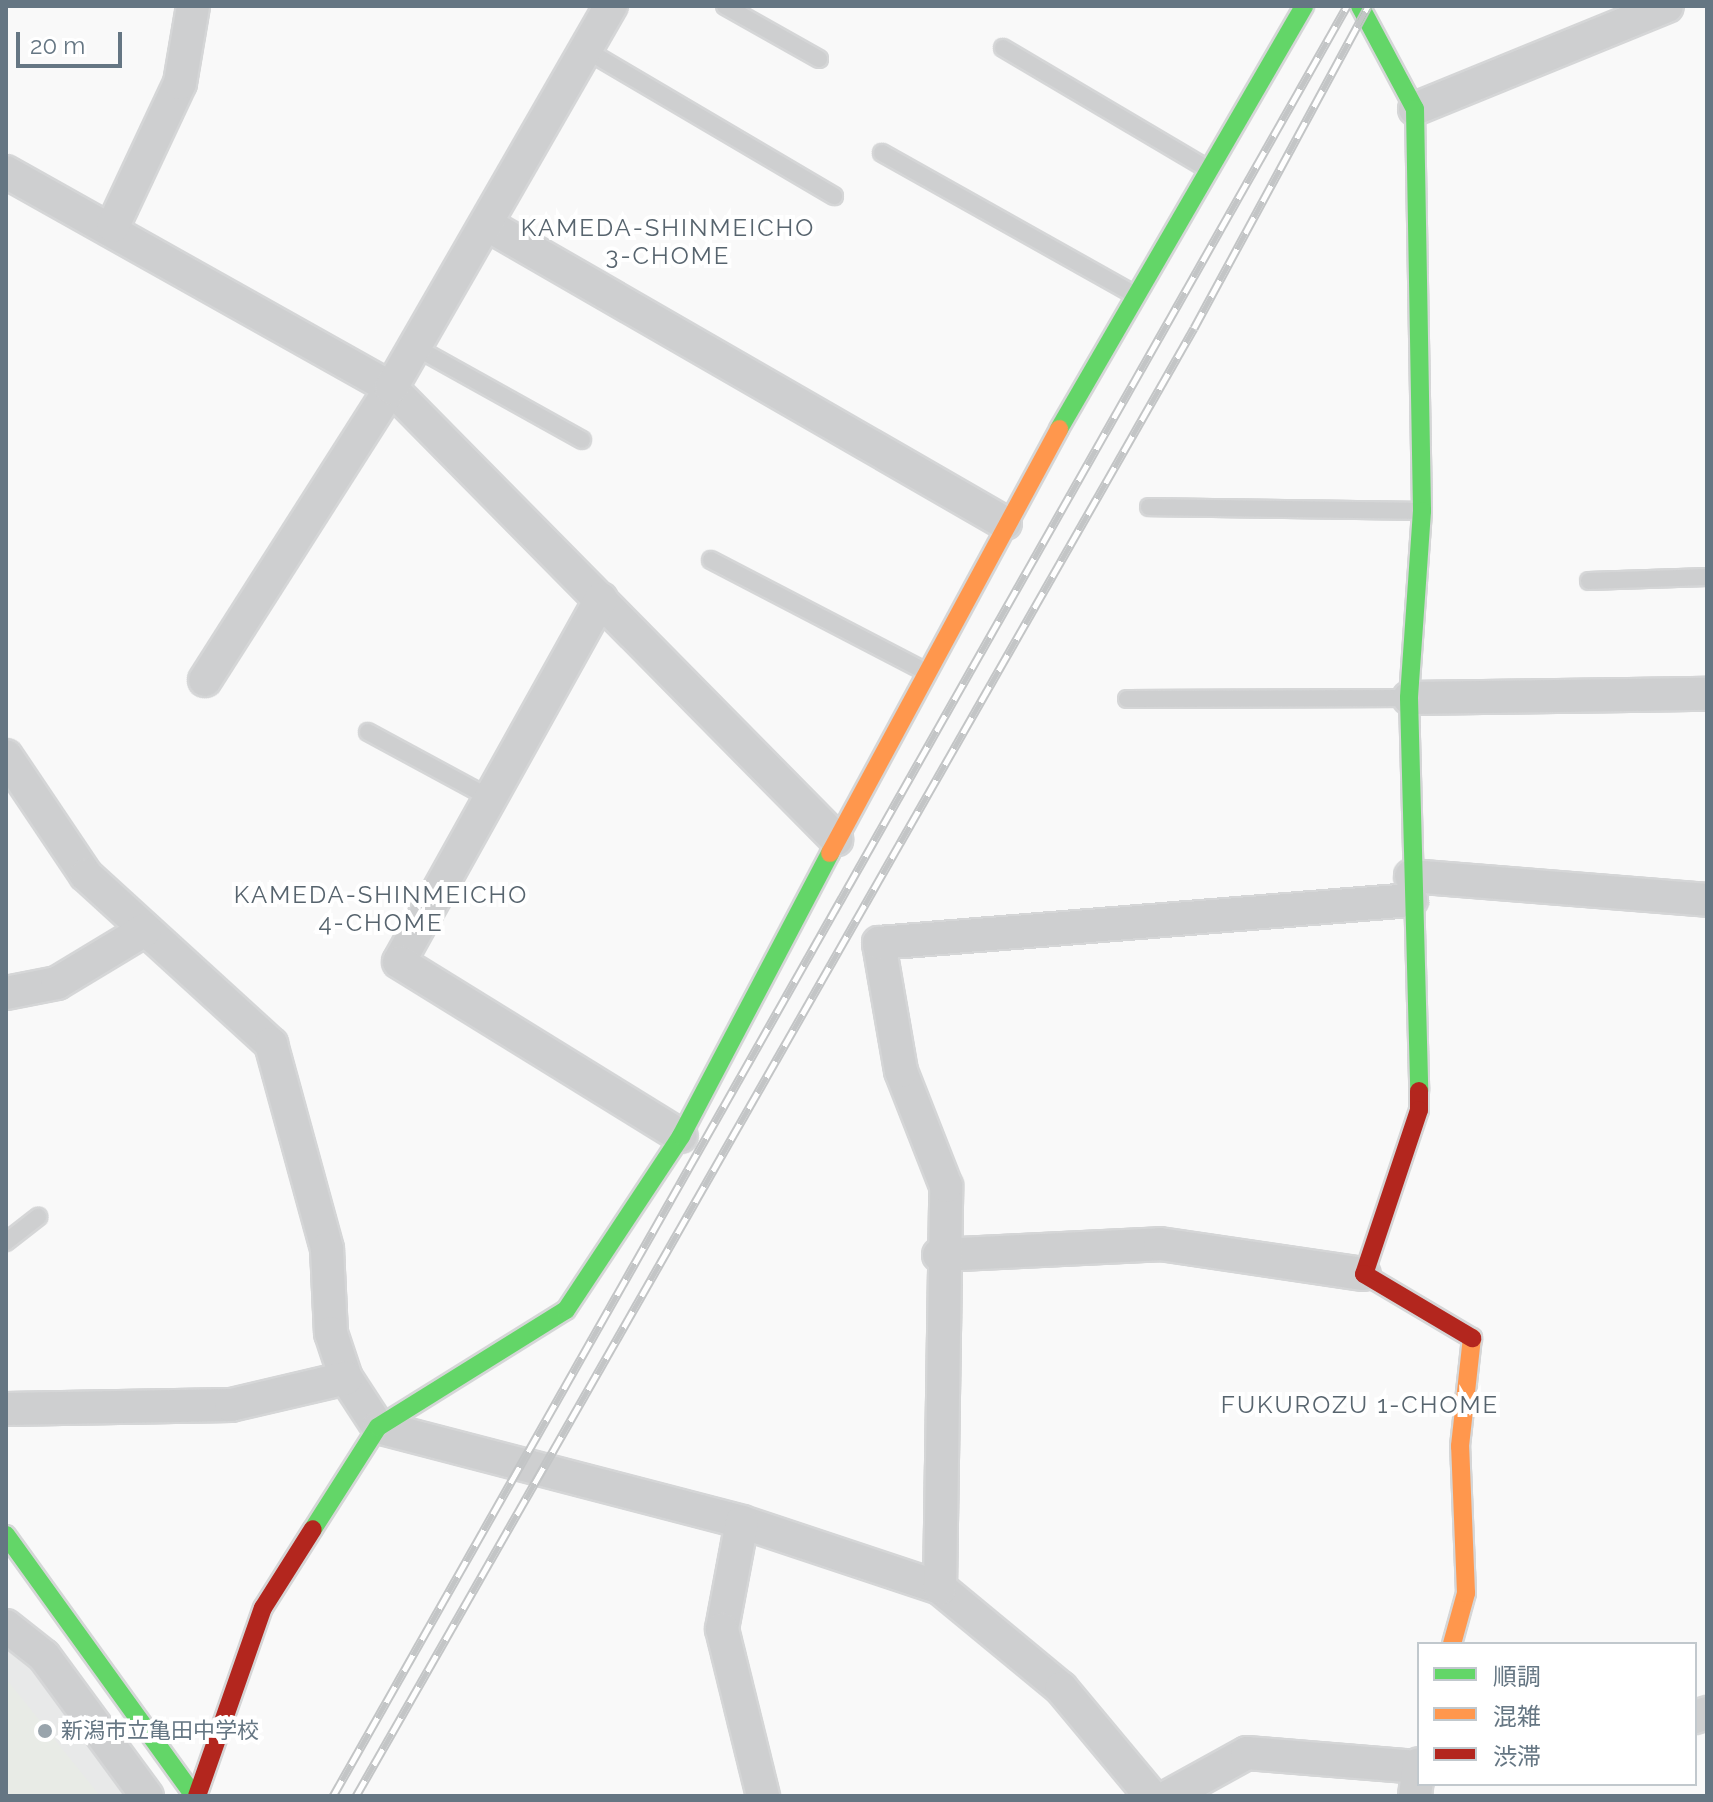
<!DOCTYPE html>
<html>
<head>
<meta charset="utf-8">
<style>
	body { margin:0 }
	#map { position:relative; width:1713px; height:1802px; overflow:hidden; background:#f9f9f9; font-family:Raleway,"Noto Sans JP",sans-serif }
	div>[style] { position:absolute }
	.built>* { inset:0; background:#e8e9e9 }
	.green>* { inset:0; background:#e8ebe6 }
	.roads { filter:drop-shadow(2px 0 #d5d6d7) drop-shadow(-2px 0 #d5d6d7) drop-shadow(0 2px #d5d6d7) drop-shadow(0 -2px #d5d6d7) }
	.lane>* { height:16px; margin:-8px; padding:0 8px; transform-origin:8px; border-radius:8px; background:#cecfd0 }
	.street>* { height:32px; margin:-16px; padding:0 16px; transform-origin:16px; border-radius:16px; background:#cecfd0 }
	.fast>* { height:18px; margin:-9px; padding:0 9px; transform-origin:9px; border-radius:9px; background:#63d668 }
	.slow>* { height:18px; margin:-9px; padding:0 9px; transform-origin:9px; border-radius:9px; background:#ff974d }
	.jam>* { height:18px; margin:-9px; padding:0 9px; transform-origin:9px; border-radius:9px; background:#b3261e }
	.rail>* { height:9px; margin-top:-4.5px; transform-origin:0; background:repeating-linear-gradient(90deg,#fff 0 18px,#c3c5c6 0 36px); box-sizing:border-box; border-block:2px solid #c3c5c6 }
	.dots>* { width:22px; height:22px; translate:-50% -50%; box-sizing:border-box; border:4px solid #fff; border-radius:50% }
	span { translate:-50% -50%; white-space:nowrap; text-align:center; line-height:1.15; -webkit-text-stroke:8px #fff; paint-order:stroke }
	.poi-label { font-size:22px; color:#657683 }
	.left { translate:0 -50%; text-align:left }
	.neighbourhood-label { font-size:24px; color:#57646e; letter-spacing:2px }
	.frame { position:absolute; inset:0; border:8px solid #657683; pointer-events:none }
	.legend { position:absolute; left:1417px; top:1642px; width:280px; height:144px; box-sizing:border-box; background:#fff; border:2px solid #c1c8cd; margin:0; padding:10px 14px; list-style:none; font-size:24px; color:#657683 }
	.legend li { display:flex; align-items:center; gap:16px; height:40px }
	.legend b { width:40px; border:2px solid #c1c8cd }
	.scale { position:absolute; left:16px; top:32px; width:106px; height:36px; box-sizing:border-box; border:4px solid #657683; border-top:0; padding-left:10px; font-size:24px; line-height:28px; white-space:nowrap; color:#657683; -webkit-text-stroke:6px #fff; paint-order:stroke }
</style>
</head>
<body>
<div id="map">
	<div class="built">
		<i style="clip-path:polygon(6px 1640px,37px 1665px,133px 1796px,6px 1796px)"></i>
	</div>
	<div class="green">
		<i style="clip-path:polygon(6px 1680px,7px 1680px,100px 1796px,6px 1796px)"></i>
	</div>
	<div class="roads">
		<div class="lane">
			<i style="left:725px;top:6px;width:108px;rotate:29.4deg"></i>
			<i style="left:1003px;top:48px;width:238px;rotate:30.6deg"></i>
			<i style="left:586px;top:50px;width:288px;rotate:30.5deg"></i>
			<i style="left:882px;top:153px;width:290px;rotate:29.3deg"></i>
			<i style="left:415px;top:347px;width:191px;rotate:29.1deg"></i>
			<i style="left:1149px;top:507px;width:271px;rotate:0.8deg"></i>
			<i style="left:711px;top:560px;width:242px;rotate:27.5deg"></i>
			<i style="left:1589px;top:581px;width:118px;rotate:-1.9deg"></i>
			<i style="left:1127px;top:699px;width:282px;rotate:-0.2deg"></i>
			<i style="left:368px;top:732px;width:139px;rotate:28.4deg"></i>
			<i style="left:6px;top:1242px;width:41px;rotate:-38deg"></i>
		</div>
		<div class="street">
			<i style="left:1415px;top:109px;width:272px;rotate:-22.2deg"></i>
			<i style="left:6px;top:172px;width:441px;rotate:29.3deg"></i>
			<i style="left:391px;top:388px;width:634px;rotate:45.38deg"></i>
			<i style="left:486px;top:224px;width:599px;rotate:29.95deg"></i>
			<i style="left:113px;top:226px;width:158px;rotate:-64.9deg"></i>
			<i style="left:180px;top:83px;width:78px;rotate:-80.4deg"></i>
			<i style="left:601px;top:599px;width:415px;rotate:119.1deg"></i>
			<i style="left:399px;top:962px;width:331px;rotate:31.7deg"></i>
			<i style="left:205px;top:680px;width:346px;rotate:-57.5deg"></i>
			<i style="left:391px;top:388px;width:441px;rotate:-60.1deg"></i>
			<i style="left:1409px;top:698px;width:298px;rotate:-0.8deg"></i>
			<i style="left:6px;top:756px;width:143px;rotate:56.1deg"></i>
			<i style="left:86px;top:875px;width:251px;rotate:42.4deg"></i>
			<i style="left:271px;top:1044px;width:213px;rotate:74.7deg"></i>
			<i style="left:327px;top:1249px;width:84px;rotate:87.3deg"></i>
			<i style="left:331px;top:1333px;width:47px;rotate:71.6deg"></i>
			<i style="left:346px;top:1378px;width:59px;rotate:56.9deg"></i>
			<i style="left:378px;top:1427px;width:376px;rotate:14.6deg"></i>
			<i style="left:742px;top:1522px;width:209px;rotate:18.4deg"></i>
			<i style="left:940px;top:1588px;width:157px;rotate:39.6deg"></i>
			<i style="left:1061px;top:1688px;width:141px;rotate:50.2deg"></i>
			<i style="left:1411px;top:876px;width:297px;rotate:4.6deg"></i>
			<i style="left:6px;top:993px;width:52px;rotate:-11.1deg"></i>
			<i style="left:57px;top:983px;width:103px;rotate:-31.1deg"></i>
			<i style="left:939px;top:1255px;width:221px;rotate:-2.8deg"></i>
			<i style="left:1160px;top:1244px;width:206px;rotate:8.4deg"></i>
			<i style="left:6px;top:1409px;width:225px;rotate:-1deg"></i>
			<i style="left:231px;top:1405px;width:118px;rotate:-13.2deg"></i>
			<i style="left:742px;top:1522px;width:109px;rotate:100.6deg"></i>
			<i style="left:722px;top:1629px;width:172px;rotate:76.2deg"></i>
			<i style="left:940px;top:1588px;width:402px;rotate:-89.1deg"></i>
			<i style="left:946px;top:1186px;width:123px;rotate:-111.4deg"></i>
			<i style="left:901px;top:1071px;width:130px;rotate:-99.8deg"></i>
			<i style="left:879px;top:943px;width:534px;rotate:-4.62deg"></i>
			<i style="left:6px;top:1626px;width:48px;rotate:38.3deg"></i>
			<i style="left:44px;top:1656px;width:174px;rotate:53.7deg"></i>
			<i style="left:1695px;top:1717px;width:13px;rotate:-18deg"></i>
			<i style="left:1169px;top:1796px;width:89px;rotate:-28.9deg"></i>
			<i style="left:1247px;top:1753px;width:173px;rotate:4.7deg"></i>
			<i style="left:1415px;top:1796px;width:32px;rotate:-83deg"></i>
		</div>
		<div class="fast">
			<i style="left:1360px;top:6px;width:117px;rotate:61.9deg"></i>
			<i style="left:1415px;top:109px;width:402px;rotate:89deg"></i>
			<i style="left:1422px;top:511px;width:187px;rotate:94deg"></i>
			<i style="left:1409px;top:698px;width:393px;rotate:88.5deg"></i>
			<i style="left:1059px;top:429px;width:489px;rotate:-59.9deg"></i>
			<i style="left:313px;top:1529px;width:121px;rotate:-57.5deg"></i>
			<i style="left:378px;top:1427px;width:221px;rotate:-31.9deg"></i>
			<i style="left:566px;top:1310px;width:209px;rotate:-56.5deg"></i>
			<i style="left:681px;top:1136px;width:320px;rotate:-62.2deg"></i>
			<i style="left:6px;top:1535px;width:322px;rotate:54.2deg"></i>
		</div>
		<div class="slow">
			<i style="left:830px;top:853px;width:482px;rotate:-61.6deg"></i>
			<i style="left:1452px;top:1644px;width:53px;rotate:-74.6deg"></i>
			<i style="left:1466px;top:1593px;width:147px;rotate:-92.3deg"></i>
			<i style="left:1460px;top:1446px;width:109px;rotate:-83.7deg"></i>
		</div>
		<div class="jam">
			<i style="left:1419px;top:1091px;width:19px;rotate:90deg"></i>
			<i style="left:1419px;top:1110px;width:173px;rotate:108.5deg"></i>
			<i style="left:1364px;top:1274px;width:126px;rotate:30.7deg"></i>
			<i style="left:197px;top:1796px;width:199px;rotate:-70.7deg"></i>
			<i style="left:263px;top:1608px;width:93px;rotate:-57.7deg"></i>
		</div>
	</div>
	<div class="rail">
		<i style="left:333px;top:1796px;width:2057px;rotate:-60.47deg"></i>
		<i style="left:356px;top:1796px;width:1690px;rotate:-60.28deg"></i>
		<i style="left:1194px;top:328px;width:366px;rotate:-61.6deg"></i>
	</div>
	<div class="dots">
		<i style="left:45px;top:1731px;background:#99a4ac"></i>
	</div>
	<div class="poi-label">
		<span class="left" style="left:61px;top:1731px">新潟市立亀田中学校</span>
	</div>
	<div class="neighbourhood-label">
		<span style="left:668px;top:242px">KAMEDA-SHINMEICHO<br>3-CHOME</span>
		<span style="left:381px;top:909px">KAMEDA-SHINMEICHO<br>4-CHOME</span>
		<span style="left:1360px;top:1405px">FUKUROZU 1-CHOME</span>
	</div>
	<div class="frame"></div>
	<ul class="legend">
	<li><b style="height:10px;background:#63d668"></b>順調</li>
	<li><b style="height:10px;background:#ff974d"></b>混雑</li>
	<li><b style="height:10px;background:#b3261e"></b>渋滞</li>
	</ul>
	<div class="scale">20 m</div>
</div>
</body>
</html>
